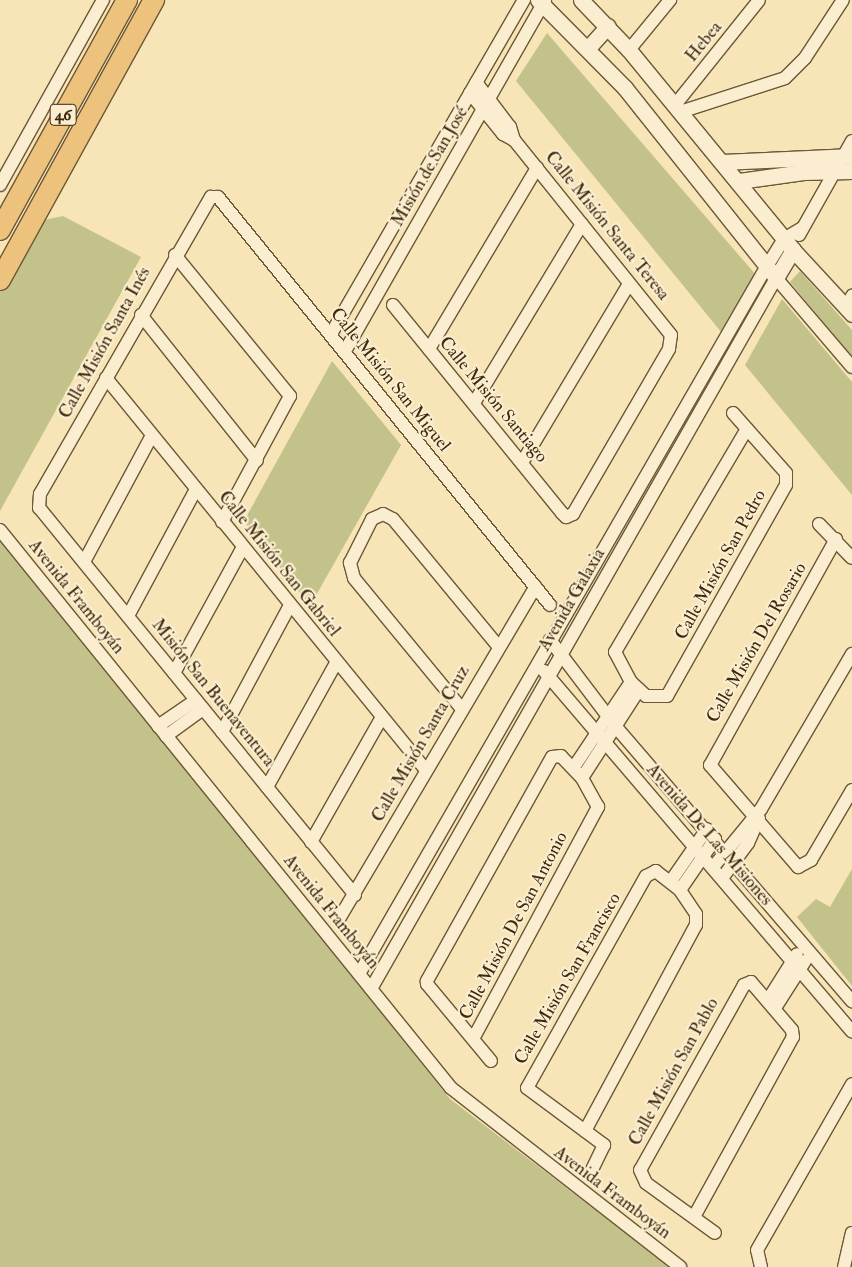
<!DOCTYPE html>
<html>
<head>
<meta charset="utf-8">
<style>
	body { margin:0 }
	#map { position:relative; width:852px; height:1267px; overflow:hidden; background:#f7e4b7; font-family:"IM FELL Double Pica",serif }
	div>[style] { position:absolute }
	.green>* { inset:0; background:#c3c28a }
	.roads { filter:drop-shadow(1px 0 #6c5836) drop-shadow(-1px 0 #6c5836) drop-shadow(0 1px #6c5836) drop-shadow(0 -1px #6c5836) }
	.minor>* { height:12px; margin:-6px; padding:0 6px; transform-origin:6px; border-radius:6px; background:#faedd0 }
	.tertiary>* { height:15px; margin:-7.5px; padding:0 7.5px; transform-origin:7.5px; border-radius:7.5px; background:#faedd0 }
	.primary>* { height:20px; margin:-10px; padding:0 10px; transform-origin:10px; border-radius:10px; background:#ecc27c }
	span { translate:-50% -50%; white-space:nowrap; text-align:center; line-height:1.15; -webkit-text-stroke:4.5px #faedd0; paint-order:stroke }
	.shield-label span { padding:1px 4px; background:#faedd0; border:1px solid; border-radius:4px; -webkit-text-stroke-width:0 }
	.shield-label { font-size:16px; color:#3d290b; font-weight:700 }
	.street-label { font-size:18px; color:#3d290b }
</style>
</head>
<body>
<div id="map">
	<div class="green">
		<i style="clip-path:polygon(547px 33px,756px 275px,722px 333px,516px 81px)"></i>
		<i style="clip-path:polygon(63px 216px,141px 257px,0 511px,0 291px,39px 221px)"></i>
		<i style="clip-path:polygon(800px 271px,852px 330px,852px 357px,790px 282px)"></i>
		<i style="clip-path:polygon(782px 299px,852px 382px,852px 495px,745px 365px)"></i>
		<i style="clip-path:polygon(332px 361px,401px 445px,310px 606px,244px 521px)"></i>
		<i style="clip-path:polygon(0 541px,75px 628px,450px 1099px,670px 1267px,0 1267px)"></i>
		<i style="clip-path:polygon(852px 869px,852px 986px,797px 917px,816px 899px,830px 907px)"></i>
	</div>
	<div class="roads">
		<div class="minor">
			<i style="left:629px;top:50px;width:65px;rotate:-50.6deg"></i>
			<i style="left:470px;top:93px;width:53px;rotate:51.2deg"></i>
			<i style="left:503px;top:134px;width:13px;rotate:29deg"></i>
			<i style="left:675px;top:105px;width:134px;rotate:-51.3deg"></i>
			<i style="left:680px;top:112px;width:110px;rotate:-17.9deg"></i>
			<i style="left:785px;top:78px;width:28px;rotate:-45deg"></i>
			<i style="left:805px;top:58px;width:69px;rotate:-56.8deg"></i>
			<i style="left:0;top:185px;width:212px;rotate:-60.9deg"></i>
			<i style="left:799px;top:235px;width:108px;rotate:-60.6deg"></i>
			<i style="left:175px;top:255px;width:182px;rotate:50.8deg"></i>
			<i style="left:290px;top:396px;width:143px;rotate:118.4deg"></i>
			<i style="left:393px;top:305px;width:268px;rotate:50.9deg"></i>
			<i style="left:562px;top:513px;width:6px;rotate:45deg"></i>
			<i style="left:566px;top:517px;width:8px;rotate:-23deg"></i>
			<i style="left:573px;top:514px;width:191px;rotate:-59.8deg"></i>
			<i style="left:669px;top:349px;width:14px;rotate:-82deg"></i>
			<i style="left:671px;top:335px;width:250px;rotate:-128.8deg"></i>
			<i style="left:514px;top:140px;width:14px;rotate:-107deg"></i>
			<i style="left:510px;top:127px;width:56px;rotate:-127.1deg"></i>
			<i style="left:846px;top:307px;width:13px;rotate:-61deg"></i>
			<i style="left:141px;top:315px;width:186px;rotate:51.5deg"></i>
			<i style="left:331px;top:334px;width:386px;rotate:-60deg"></i>
			<i style="left:429px;top:349px;width:211px;rotate:-59.2deg"></i>
			<i style="left:345px;top:351px;width:404px;rotate:-60.3deg"></i>
			<i style="left:106px;top:378px;width:505px;rotate:50.79deg"></i>
			<i style="left:474px;top:403px;width:209px;rotate:-58.9deg"></i>
			<i style="left:733px;top:413px;width:80px;rotate:48.5deg"></i>
			<i style="left:786px;top:473px;width:12px;rotate:90deg"></i>
			<i style="left:786px;top:485px;width:242px;rotate:119.4deg"></i>
			<i style="left:667px;top:696px;width:21px;rotate:180deg"></i>
			<i style="left:646px;top:696px;width:21px;rotate:-137deg"></i>
			<i style="left:631px;top:682px;width:34px;rotate:-118deg"></i>
			<i style="left:615px;top:652px;width:259px;rotate:-59.4deg"></i>
			<i style="left:523px;top:461px;width:206px;rotate:-59.1deg"></i>
			<i style="left:819px;top:524px;width:47px;rotate:45.9deg"></i>
			<i style="left:0;top:530px;width:717px;rotate:51.05deg"></i>
			<i style="left:451px;top:1088px;width:291px;rotate:38deg"></i>
			<i style="left:836px;top:539px;width:259px;rotate:119.1deg"></i>
			<i style="left:710px;top:765px;width:135px;rotate:49.2deg"></i>
			<i style="left:798px;top:867px;width:15px;rotate:-28deg"></i>
			<i style="left:811px;top:860px;width:81px;rotate:-59.6deg"></i>
			<i style="left:84px;top:562px;width:144px;rotate:-61.8deg"></i>
			<i style="left:128px;top:616px;width:144px;rotate:-61.8deg"></i>
			<i style="left:550px;top:640px;width:109px;rotate:52.8deg"></i>
			<i style="left:616px;top:727px;width:362px;rotate:49.3deg"></i>
			<i style="left:544px;top:671px;width:474px;rotate:49.5deg"></i>
			<i style="left:174px;top:673px;width:144px;rotate:-61.3deg"></i>
			<i style="left:461px;top:708px;width:168px;rotate:-129.5deg"></i>
			<i style="left:354px;top:578px;width:16px;rotate:-105deg"></i>
			<i style="left:350px;top:563px;width:49px;rotate:-63.4deg"></i>
			<i style="left:372px;top:519px;width:12px;rotate:-24deg"></i>
			<i style="left:383px;top:514px;width:11px;rotate:27deg"></i>
			<i style="left:393px;top:519px;width:165px;rotate:50.4deg"></i>
			<i style="left:158px;top:726px;width:46px;rotate:-34.4deg"></i>
			<i style="left:222px;top:732px;width:144px;rotate:-61.8deg"></i>
			<i style="left:166px;top:736px;width:46px;rotate:-36.1deg"></i>
			<i style="left:574px;top:767px;width:102px;rotate:-56.2deg"></i>
			<i style="left:582px;top:778px;width:103px;rotate:-57.2deg"></i>
			<i style="left:267px;top:787px;width:142px;rotate:-60.9deg"></i>
			<i style="left:311px;top:842px;width:142px;rotate:-60.4deg"></i>
			<i style="left:714px;top:866px;width:74px;rotate:-50.5deg"></i>
			<i style="left:761px;top:809px;width:180px;rotate:-59.6deg"></i>
			<i style="left:723px;top:877px;width:42px;rotate:-53.7deg"></i>
			<i style="left:748px;top:843px;width:27px;rotate:-66deg"></i>
			<i style="left:671px;top:881px;width:63px;rotate:-55.3deg"></i>
			<i style="left:680px;top:890px;width:62px;rotate:-55.5deg"></i>
			<i style="left:355px;top:895px;width:500px;rotate:-129.2deg"></i>
			<i style="left:39px;top:508px;width:14px;rotate:-86deg"></i>
			<i style="left:40px;top:494px;width:343px;rotate:-60.1deg"></i>
			<i style="left:211px;top:197px;width:7px"></i>
			<i style="left:218px;top:197px;width:526px;rotate:50.86deg"></i>
			<i style="left:339px;top:919px;width:386px;rotate:-59.4deg"></i>
			<i style="left:359px;top:974px;width:817px;rotate:-60.05deg"></i>
			<i style="left:767px;top:266px;width:32px;rotate:-58deg"></i>
			<i style="left:784px;top:239px;width:21px;rotate:-31deg"></i>
			<i style="left:371px;top:989px;width:818px;rotate:-60.33deg"></i>
			<i style="left:776px;top:278px;width:117px;rotate:49.5deg"></i>
			<i style="left:768px;top:1000px;width:54px;rotate:-57.8deg"></i>
			<i style="left:775px;top:1008px;width:56px;rotate:-57.4deg"></i>
			<i style="left:473px;top:1039px;width:264px;rotate:-61.7deg"></i>
			<i style="left:598px;top:807px;width:33px;rotate:-119deg"></i>
			<i style="left:582px;top:778px;width:30px;rotate:-134deg"></i>
			<i style="left:561px;top:756px;width:9px;rotate:174deg"></i>
			<i style="left:552px;top:757px;width:257px;rotate:119.2deg"></i>
			<i style="left:427px;top:981px;width:3px;rotate:90deg"></i>
			<i style="left:427px;top:984px;width:100px;rotate:50.3deg"></i>
			<i style="left:585px;top:1131px;width:234px;rotate:-61.7deg"></i>
			<i style="left:696px;top:925px;width:11px;rotate:-90deg"></i>
			<i style="left:696px;top:914px;width:29px;rotate:-124deg"></i>
			<i style="left:680px;top:890px;width:31px;rotate:-142deg"></i>
			<i style="left:656px;top:871px;width:11px;rotate:153deg"></i>
			<i style="left:646px;top:876px;width:243px;rotate:119.3deg"></i>
			<i style="left:527px;top:1088px;width:96px;rotate:36.5deg"></i>
			<i style="left:604px;top:1145px;width:32px;rotate:116deg"></i>
			<i style="left:695px;top:1215px;width:203px;rotate:-61.2deg"></i>
			<i style="left:793px;top:1037px;width:7px;rotate:-98deg"></i>
			<i style="left:792px;top:1030px;width:63px;rotate:-130.5deg"></i>
			<i style="left:751px;top:982px;width:8px;rotate:157deg"></i>
			<i style="left:744px;top:985px;width:212px;rotate:119.3deg"></i>
			<i style="left:640px;top:1170px;width:14px;rotate:65deg"></i>
			<i style="left:646px;top:1183px;width:85px;rotate:35.9deg"></i>
			<i style="left:761px;top:1267px;width:17px;rotate:-103deg"></i>
			<i style="left:757px;top:1250px;width:191px;rotate:-60.2deg"></i>
			<i style="left:844px;top:1267px;width:35px;rotate:-77deg"></i>
		</div>
		<div class="tertiary">
			<i style="left:538px;top:0;width:124px;rotate:45.3deg"></i>
			<i style="left:625px;top:88px;width:243px;rotate:51.5deg"></i>
			<i style="left:776px;top:278px;width:33px;rotate:-59deg"></i>
			<i style="left:581px;top:0;width:69px;rotate:46.2deg"></i>
			<i style="left:629px;top:50px;width:259px;rotate:50.6deg"></i>
			<i style="left:793px;top:250px;width:87px;rotate:47.3deg"></i>
			<i style="left:589px;top:47px;width:28px;rotate:-48deg"></i>
			<i style="left:722px;top:162px;width:130px;rotate:-2.6deg"></i>
			<i style="left:739px;top:181px;width:65px;rotate:-8deg"></i>
			<i style="left:803px;top:172px;width:49px;rotate:-1.2deg"></i>
		</div>
		<div class="primary">
			<i style="left:0;top:230px;width:263px;rotate:-61.1deg"></i>
			<i style="left:0;top:280px;width:320px;rotate:-61.2deg"></i>
		</div>
	</div>
	<div class="shield-label">
		<span style="left:63px;top:115px">46</span>
	</div>
	<div class="street-label">
		<span style="left:704px;top:42px;rotate:-51deg">Hebea</span>
		<span style="left:430px;top:167px;rotate:-60deg">Misión de San José</span>
		<span style="left:607px;top:226px;rotate:51deg">Calle Misión Santa Teresa</span>
		<span style="left:105px;top:343px;rotate:-61deg">Calle Misión Santa Inés</span>
		<span style="left:390px;top:380px;rotate:51deg">Calle Misión San Miguel</span>
		<span style="left:493px;top:400px;rotate:50deg">Calle Misión Santiago</span>
		<span style="left:279px;top:564px;rotate:51deg">Calle Misión San Gabriel</span>
		<span style="left:721px;top:565px;rotate:-61deg">Calle Misión San Pedro</span>
		<span style="left:76px;top:597px;rotate:51deg">Avenida Framboyán</span>
		<span style="left:572px;top:600px;rotate:-60deg">Avenida Galaxia</span>
		<span style="left:757px;top:643px;rotate:-60deg">Calle Misión Del Rosario</span>
		<span style="left:213px;top:693px;rotate:51deg">Misión San Buenaventura</span>
		<span style="left:421px;top:744px;rotate:-60deg">Calle Misión Santa Cruz</span>
		<span style="left:709px;top:835px;rotate:49deg">Avenida De Las Misiones</span>
		<span style="left:331px;top:912px;rotate:51deg">Avenida Framboyán</span>
		<span style="left:514px;top:926px;rotate:-62deg">Calle Misión De San Antonio</span>
		<span style="left:568px;top:979px;rotate:-60deg">Calle Misión San Francisco</span>
		<span style="left:674px;top:1072px;rotate:-61deg">Calle Misión San Pablo</span>
		<span style="left:612px;top:1193px;rotate:37deg">Avenida Framboyán</span>
	</div>
</div>
</body>
</html>
